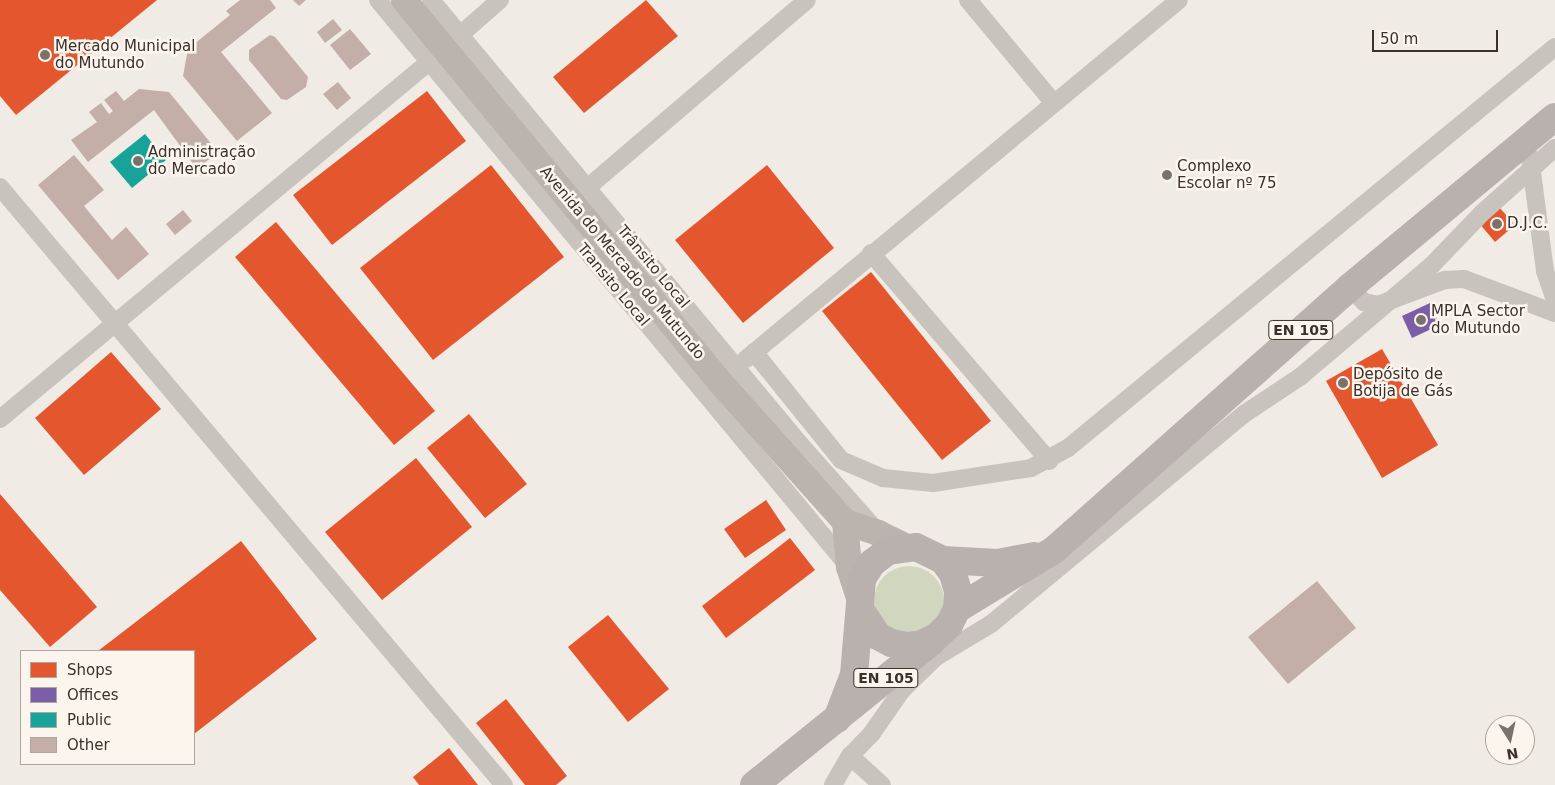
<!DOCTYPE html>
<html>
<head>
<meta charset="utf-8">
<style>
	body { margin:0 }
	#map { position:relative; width:1555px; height:785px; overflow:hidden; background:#f0ebe5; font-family:"DejaVu Sans",sans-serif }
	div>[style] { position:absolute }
	.green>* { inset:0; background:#d1d6bf }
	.round { border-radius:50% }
	.shops>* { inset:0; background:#e4572e }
	.offices>* { inset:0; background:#7b5ea7 }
	.public>* { inset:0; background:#17a398 }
	.building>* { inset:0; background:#c3afa7 }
	.street>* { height:18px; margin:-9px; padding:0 9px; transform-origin:9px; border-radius:9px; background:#c9c3be }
	.secondary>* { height:26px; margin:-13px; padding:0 13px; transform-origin:13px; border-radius:13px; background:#bab3ae }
	.primary>* { height:28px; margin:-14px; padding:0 14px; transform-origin:14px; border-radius:14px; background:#b8b1ad }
	.dots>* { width:14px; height:14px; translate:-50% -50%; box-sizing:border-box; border:2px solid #fbf5ee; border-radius:50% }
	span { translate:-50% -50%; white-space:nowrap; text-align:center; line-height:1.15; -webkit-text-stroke:5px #fbf5ee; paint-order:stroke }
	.shield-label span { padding:1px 4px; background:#fbf5ee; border:1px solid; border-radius:4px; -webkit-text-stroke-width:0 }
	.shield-label { font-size:14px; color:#3b302b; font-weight:700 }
	.poi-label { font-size:15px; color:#3b302b }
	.left { translate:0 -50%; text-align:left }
	.street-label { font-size:15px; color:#3b302b }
	.legend { position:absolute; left:20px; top:650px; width:175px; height:115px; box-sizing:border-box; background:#fbf5ee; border:1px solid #aea6a0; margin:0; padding:6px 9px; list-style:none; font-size:15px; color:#3b302b }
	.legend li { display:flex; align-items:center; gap:10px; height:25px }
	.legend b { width:25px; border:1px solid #aea6a0 }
	.north { position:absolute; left:1485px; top:715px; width:50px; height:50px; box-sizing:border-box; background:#fbf5ee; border:1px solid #aea6a0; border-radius:50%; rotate:170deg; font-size:14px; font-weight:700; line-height:20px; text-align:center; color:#3b302b }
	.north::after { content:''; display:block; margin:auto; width:18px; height:22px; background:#7a716c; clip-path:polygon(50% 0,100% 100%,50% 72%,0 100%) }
	.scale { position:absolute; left:1372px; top:30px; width:126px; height:22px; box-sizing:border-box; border:2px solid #3b302b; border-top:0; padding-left:6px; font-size:15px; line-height:18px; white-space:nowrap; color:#3b302b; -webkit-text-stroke:4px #fbf5ee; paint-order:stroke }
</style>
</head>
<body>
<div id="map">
	<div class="green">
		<i class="round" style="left:874px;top:566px;width:70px;height:70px"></i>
	</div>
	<div class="shops">
		<i style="clip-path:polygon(0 0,157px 0,16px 115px,0 96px)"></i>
		<i style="clip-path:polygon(646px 0,678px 36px,584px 113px,553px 77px)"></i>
		<i style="clip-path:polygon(427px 91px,466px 141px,332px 245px,293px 195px)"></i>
		<i style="clip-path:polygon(491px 165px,564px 257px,433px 360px,360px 268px)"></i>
		<i style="clip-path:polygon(767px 165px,834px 248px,743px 323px,675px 240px)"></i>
		<i style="clip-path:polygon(1499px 207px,1515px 225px,1495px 242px,1479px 223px)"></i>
		<i style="clip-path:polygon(276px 222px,435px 411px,394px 445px,235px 257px)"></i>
		<i style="clip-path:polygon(871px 272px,991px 421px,942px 460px,822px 311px)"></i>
		<i style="clip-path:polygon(1382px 349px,1438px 445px,1382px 478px,1326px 381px)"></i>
		<i style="clip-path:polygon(111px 352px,161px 409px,84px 475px,35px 418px)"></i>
		<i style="clip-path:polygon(469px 414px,527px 484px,485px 518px,427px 448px)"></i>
		<i style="clip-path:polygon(416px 458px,472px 527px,382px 600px,325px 532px)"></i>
		<i style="clip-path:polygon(0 494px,97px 607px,50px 647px,0 590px)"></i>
		<i style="clip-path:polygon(766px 500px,786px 530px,745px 558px,724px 529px)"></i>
		<i style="clip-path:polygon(790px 538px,815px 570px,726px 638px,702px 606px)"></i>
		<i style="clip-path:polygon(241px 541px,317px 639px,194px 734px,194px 651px,98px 651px)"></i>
		<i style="clip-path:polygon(608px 615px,669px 689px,628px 722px,568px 647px)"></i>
		<i style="clip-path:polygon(506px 699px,567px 776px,556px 785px,525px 785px,476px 723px)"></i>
		<i style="clip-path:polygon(449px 748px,478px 785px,419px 785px,413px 777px)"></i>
	</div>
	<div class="offices">
		<i style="clip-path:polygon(1430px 303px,1440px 325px,1412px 338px,1402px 316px)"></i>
	</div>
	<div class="public">
		<i style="clip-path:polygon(145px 134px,166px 160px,132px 188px,110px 162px)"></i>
	</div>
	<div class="building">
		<i style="clip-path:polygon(240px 0,270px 0,276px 8px,221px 52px,272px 113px,237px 141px,183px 76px,188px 49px,230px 15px,226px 11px)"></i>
		<i style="clip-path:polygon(293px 0,306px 0,299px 6px)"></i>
		<i style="clip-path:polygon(333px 19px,342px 30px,325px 43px,317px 32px)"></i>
		<i style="clip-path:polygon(350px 29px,371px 54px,350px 70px,330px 45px)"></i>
		<i style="clip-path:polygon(270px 35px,275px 37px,308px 77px,306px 87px,287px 100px,281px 99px,249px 60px,249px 50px)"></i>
		<i style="clip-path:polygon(338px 82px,351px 98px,337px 110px,323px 94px)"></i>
		<i style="clip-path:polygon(139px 89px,169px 92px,218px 152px,197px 169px,154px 110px,88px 162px,71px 140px,97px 122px,89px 112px,101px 103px,109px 114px,113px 111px,104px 100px,116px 91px,124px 101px)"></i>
		<i style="clip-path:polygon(74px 155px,104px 190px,84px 206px,112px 240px,126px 227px,149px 254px,118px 280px,38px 185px)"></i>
		<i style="clip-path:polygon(183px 210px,192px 221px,175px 235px,166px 224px)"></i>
		<i style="clip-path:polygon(1317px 581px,1356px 628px,1288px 684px,1248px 637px)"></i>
	</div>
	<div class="street">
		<i style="left:378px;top:0;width:737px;rotate:50.28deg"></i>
		<i style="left:431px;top:0;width:576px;rotate:50.28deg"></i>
		<i style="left:799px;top:443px;width:116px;rotate:48.5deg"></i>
		<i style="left:968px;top:0;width:133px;rotate:50.2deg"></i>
		<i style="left:460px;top:35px;width:53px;rotate:-41.2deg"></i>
		<i style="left:1530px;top:157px;width:115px;rotate:82.5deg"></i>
		<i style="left:1545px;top:271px;width:31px;rotate:71deg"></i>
		<i style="left:0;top:187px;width:782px;rotate:49.88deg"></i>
		<i style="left:587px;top:188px;width:289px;rotate:-40.5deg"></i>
		<i style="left:871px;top:253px;width:274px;rotate:49.4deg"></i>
		<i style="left:1350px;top:287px;width:21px;rotate:47deg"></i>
		<i style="left:1364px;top:302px;width:14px;rotate:12deg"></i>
		<i style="left:1378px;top:305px;width:72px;rotate:-20.5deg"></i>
		<i style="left:1445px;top:280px;width:19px;rotate:-3deg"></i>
		<i style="left:1464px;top:279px;width:97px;rotate:20.5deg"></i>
		<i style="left:754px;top:352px;width:139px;rotate:51.1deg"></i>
		<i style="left:841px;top:460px;width:46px;rotate:23.2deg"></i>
		<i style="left:883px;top:478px;width:50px;rotate:5.7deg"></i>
		<i style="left:933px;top:483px;width:99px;rotate:-8.7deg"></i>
		<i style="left:1031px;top:468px;width:42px;rotate:-28.4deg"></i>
		<i style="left:1068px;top:448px;width:631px;rotate:-39.47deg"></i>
		<i style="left:746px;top:359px;width:562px;rotate:-39.66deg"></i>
		<i style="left:0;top:419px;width:558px;rotate:-39.77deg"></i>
		<i style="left:850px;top:756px;width:43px;rotate:42.2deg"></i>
		<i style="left:833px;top:785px;width:34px;rotate:-60deg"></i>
		<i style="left:850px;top:756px;width:32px;rotate:-46deg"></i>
		<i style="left:872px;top:733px;width:52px;rotate:-55.1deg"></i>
		<i style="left:902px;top:690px;width:47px;rotate:-44.1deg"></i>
		<i style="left:936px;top:657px;width:64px;rotate:-31deg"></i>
		<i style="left:991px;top:624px;width:329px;rotate:-39.7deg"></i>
		<i style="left:1244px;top:414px;width:67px;rotate:-33.5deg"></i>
		<i style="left:1300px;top:377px;width:173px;rotate:-40.3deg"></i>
		<i style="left:1432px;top:265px;width:72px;rotate:-46.1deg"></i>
		<i style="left:1482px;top:213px;width:98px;rotate:-41.7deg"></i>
	</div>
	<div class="secondary">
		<i style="left:404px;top:0;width:494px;rotate:50.4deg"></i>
		<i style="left:719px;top:381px;width:189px;rotate:48.2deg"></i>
		<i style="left:845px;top:522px;width:35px;rotate:18deg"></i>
		<i style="left:878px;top:533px;width:32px;rotate:26deg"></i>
		<i style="left:845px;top:522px;width:45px;rotate:84.9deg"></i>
		<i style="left:849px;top:567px;width:33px;rotate:72deg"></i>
	</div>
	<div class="primary">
		<i style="left:943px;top:560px;width:55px;rotate:3.1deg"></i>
		<i style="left:998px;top:563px;width:36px;rotate:-11deg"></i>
		<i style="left:957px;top:609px;width:114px;rotate:-31.3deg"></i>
		<i style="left:1054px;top:550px;width:396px;rotate:-41.6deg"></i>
		<i style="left:1350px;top:287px;width:266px;rotate:-39.7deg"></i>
		<i style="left:837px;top:719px;width:47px;rotate:-68.9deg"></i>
		<i style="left:854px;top:675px;width:96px;rotate:-85.2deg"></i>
		<i style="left:862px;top:579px;width:19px;rotate:-58deg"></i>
		<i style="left:872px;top:563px;width:20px;rotate:-37deg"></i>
		<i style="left:888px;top:551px;width:28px;rotate:-8deg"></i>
		<i style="left:916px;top:547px;width:30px;rotate:26deg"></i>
		<i style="left:943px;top:560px;width:17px;rotate:54deg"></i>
		<i style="left:953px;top:574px;width:19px;rotate:74deg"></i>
		<i style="left:958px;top:592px;width:17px;rotate:93deg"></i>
		<i style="left:957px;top:609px;width:18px;rotate:117deg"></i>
		<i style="left:949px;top:625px;width:18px;rotate:137deg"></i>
		<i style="left:936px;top:637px;width:16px;rotate:153deg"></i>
		<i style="left:922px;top:644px;width:15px;rotate:172deg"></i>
		<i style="left:907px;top:646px;width:16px;rotate:-169deg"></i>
		<i style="left:891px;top:643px;width:15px;rotate:-152deg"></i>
		<i style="left:878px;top:636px;width:30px;rotate:-124deg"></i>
		<i style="left:754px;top:785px;width:228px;rotate:-38.9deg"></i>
	</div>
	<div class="dots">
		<i style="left:45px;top:55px;background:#7a716c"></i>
		<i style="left:138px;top:161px;background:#7a716c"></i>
		<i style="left:1167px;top:175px;background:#7a716c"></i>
		<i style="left:1497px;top:224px;background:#7a716c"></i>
		<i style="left:1421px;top:320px;background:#7a716c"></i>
		<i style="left:1343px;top:383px;background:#7a716c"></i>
	</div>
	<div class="shield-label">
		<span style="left:1301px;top:330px">EN 105</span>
		<span style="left:886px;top:678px">EN 105</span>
	</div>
	<div class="poi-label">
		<span class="left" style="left:55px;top:55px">Mercado Municipal<br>do Mutundo</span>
		<span class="left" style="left:148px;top:161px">Administração<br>do Mercado</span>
		<span class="left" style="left:1177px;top:175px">Complexo<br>Escolar nº 75</span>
		<span class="left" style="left:1507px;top:224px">D.J.C.</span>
		<span class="left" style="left:1431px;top:320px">MPLA Sector<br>do Mutundo</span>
		<span class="left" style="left:1353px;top:383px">Depósito de<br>Botija de Gás</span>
	</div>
	<div class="street-label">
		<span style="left:622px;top:263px;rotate:50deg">Avenida do Mercado do Mutundo</span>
		<span style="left:653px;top:267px;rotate:50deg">Trânsito Local</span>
		<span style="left:613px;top:285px;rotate:50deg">Transito Local</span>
	</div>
	<ul class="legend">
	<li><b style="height:14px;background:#e4572e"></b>Shops</li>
	<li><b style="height:14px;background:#7b5ea7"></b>Offices</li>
	<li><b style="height:14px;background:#17a398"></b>Public</li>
	<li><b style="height:14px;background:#c3afa7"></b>Other</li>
	</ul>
	<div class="north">N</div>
	<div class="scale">50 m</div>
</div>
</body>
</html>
